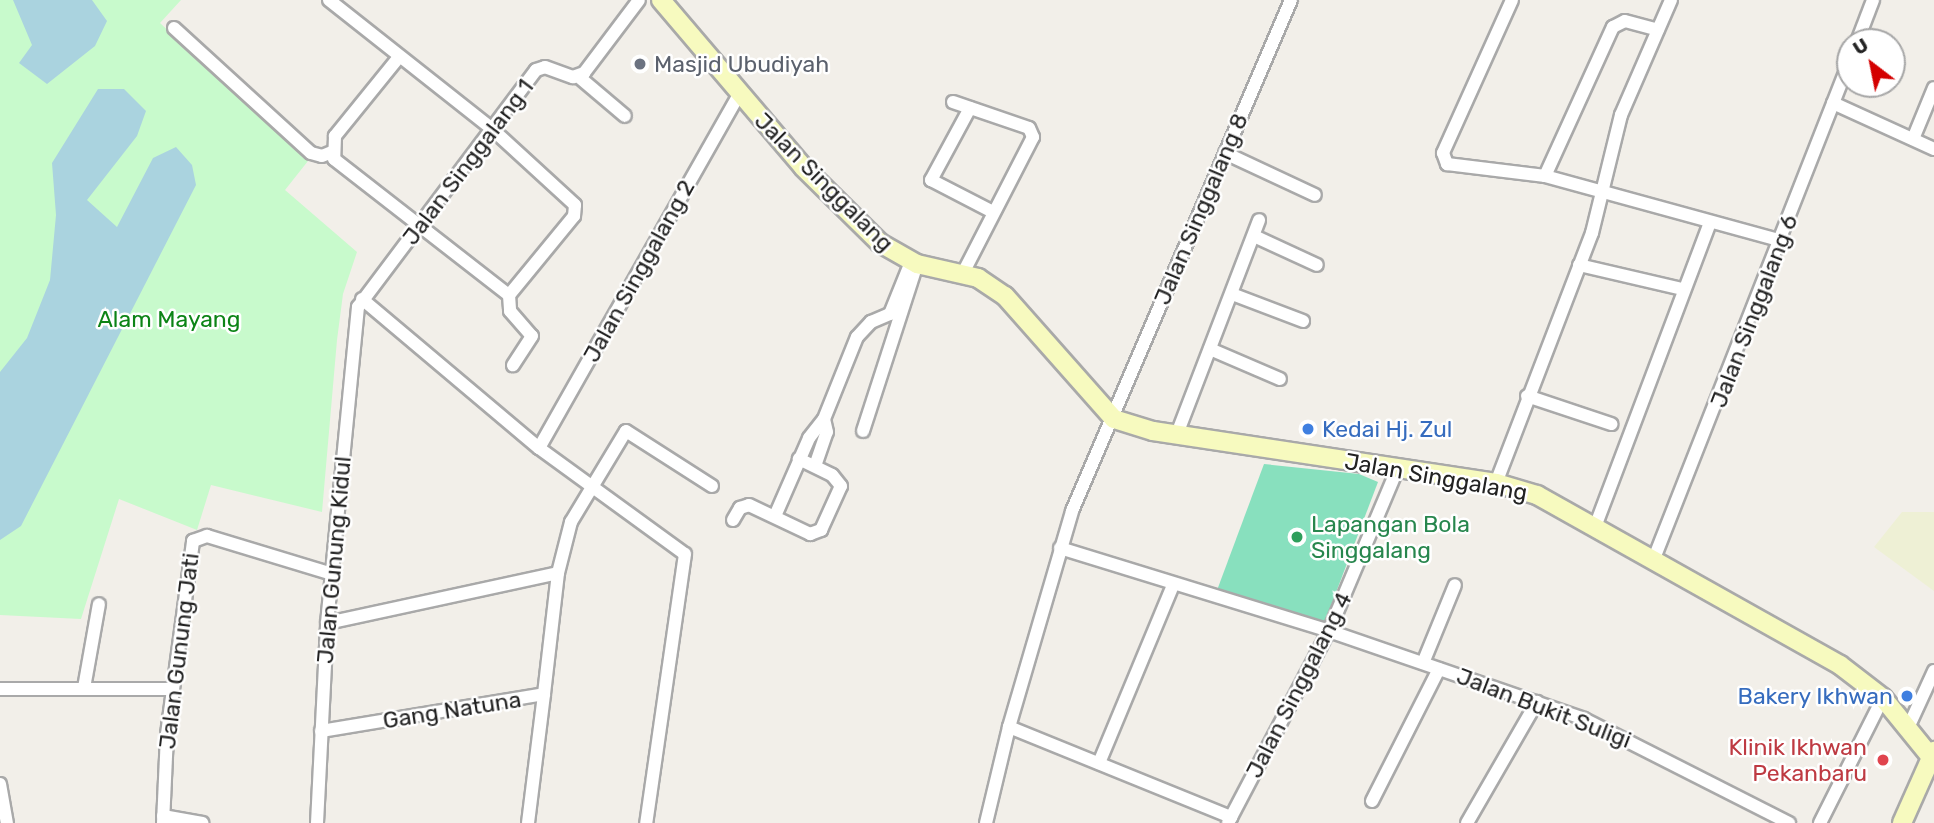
<!DOCTYPE html>
<html>
<head>
<meta charset="utf-8">
<style>
	body { margin:0 }
	#map { position:relative; width:1934px; height:823px; overflow:hidden; background:#f2efe9; font-family:Rubik,sans-serif }
	div>[style] { position:absolute }
	.farmland>* { inset:0; background:#eef0d5 }
	.park>* { inset:0; background:#c8facc }
	.pitch>* { inset:0; background:#88e0be }
	.water>* { inset:0; background:#aad3df }
	.roads { filter:drop-shadow(2px 0 #a9a9a9) drop-shadow(-2px 0 #a9a9a9) drop-shadow(0 2px #a9a9a9) drop-shadow(0 -2px #a9a9a9) }
	.street>* { height:12px; margin:-6px; padding:0 6px; transform-origin:6px; border-radius:6px; background:#fff }
	.secondary>* { height:18px; margin:-9px; padding:0 9px; transform-origin:9px; border-radius:9px; background:#f7fabf }
	.dots>* { width:19px; height:19px; translate:-50% -50%; box-sizing:border-box; border:4px solid #fff; border-radius:50% }
	span { translate:-50% -50%; white-space:nowrap; text-align:center; line-height:1.15; -webkit-text-stroke:5px #fff; paint-order:stroke }
	.worship-label { font-size:23px; color:#5b616d }
	.left { translate:0 -50%; text-align:left }
	.street-label { font-size:23px; color:#222 }
	.park-label { font-size:23px; color:#0c8416 }
	.shop-label { font-size:23px; color:#366cbe }
	.right { translate:-100% -50%; text-align:right }
	.leisure-label { font-size:23px; color:#27864d }
	.health-label { font-size:23px; color:#be3a42 }
	.north { position:absolute; left:1836px; top:28px; width:70px; height:70px; box-sizing:border-box; background:#fff; border:2px solid #a7a7a7; border-radius:50%; rotate:328deg; font-size:19px; font-weight:700; line-height:28px; text-align:center; color:#222 }
	.north::after { content:''; display:block; margin:auto; width:24px; height:32px; background:#d40000; clip-path:polygon(50% 0,100% 100%,50% 72%,0 100%) }
</style>
</head>
<body>
<div id="map">
	<div class="farmland">
		<i style="clip-path:polygon(1902px 512px,1934px 512px,1934px 591px,1874px 547px)"></i>
	</div>
	<div class="park">
		<i style="clip-path:polygon(0 0,181px 0,160px 23px,308px 161px,285px 190px,357px 252px,343px 294px,337px 340px,322px 512px,211px 485px,197px 530px,119px 499px,81px 619px,0 615px)"></i>
	</div>
	<div class="pitch">
		<i style="clip-path:polygon(1264px 464px,1359px 474px,1378px 482px,1324px 624px,1216px 593px)"></i>
	</div>
	<div class="water">
		<i style="clip-path:polygon(13px 0,92px 0,107px 21px,95px 46px,47px 84px,19px 63px,32px 45px)"></i>
		<i style="clip-path:polygon(98px 89px,124px 89px,146px 111px,137px 136px,87px 200px,117px 227px,153px 158px,176px 147px,192px 165px,196px 185px,21px 526px,0 540px,0 372px,27px 338px,50px 280px,56px 215px,52px 163px)"></i>
	</div>
	<div class="roads">
		<div class="street">
			<i style="left:329px;top:0;width:206px;rotate:38.3deg"></i>
			<i style="left:491px;top:128px;width:114px;rotate:42.5deg"></i>
			<i style="left:575px;top:205px;width:11px;rotate:95deg"></i>
			<i style="left:574px;top:216px;width:102px;rotate:129.4deg"></i>
			<i style="left:1512px;top:0;width:168px;rotate:114.3deg"></i>
			<i style="left:1443px;top:153px;width:12px;rotate:70deg"></i>
			<i style="left:1447px;top:164px;width:99px;rotate:7deg"></i>
			<i style="left:1545px;top:176px;width:246px;rotate:15.3deg"></i>
			<i style="left:174px;top:28px;width:185px;rotate:42.4deg"></i>
			<i style="left:311px;top:153px;width:11px;rotate:15deg"></i>
			<i style="left:322px;top:156px;width:11px;rotate:-22deg"></i>
			<i style="left:1857px;top:42px;width:45px;rotate:-69.1deg"></i>
			<i style="left:399px;top:57px;width:102px;rotate:129deg"></i>
			<i style="left:335px;top:136px;width:23px;rotate:92deg"></i>
			<i style="left:334px;top:159px;width:222px;rotate:37.9deg"></i>
			<i style="left:579px;top:77px;width:60px;rotate:40.3deg"></i>
			<i style="left:953px;top:102px;width:80px;rotate:18.9deg"></i>
			<i style="left:1029px;top:128px;width:10px;rotate:66deg"></i>
			<i style="left:1033px;top:137px;width:153px;rotate:117.2deg"></i>
			<i style="left:1833px;top:103px;width:111px;rotate:24.5deg"></i>
			<i style="left:970px;top:108px;width:82px;rotate:118.4deg"></i>
			<i style="left:931px;top:180px;width:70px;rotate:27.3deg"></i>
			<i style="left:1913px;top:139px;width:55px;rotate:-67.6deg"></i>
			<i style="left:1225px;top:153px;width:99px;rotate:25deg"></i>
			<i style="left:1545px;top:176px;width:164px;rotate:-65.5deg"></i>
			<i style="left:1613px;top:27px;width:13px;rotate:-27deg"></i>
			<i style="left:1625px;top:21px;width:34px;rotate:15deg"></i>
			<i style="left:1254px;top:236px;width:69px;rotate:24.7deg"></i>
			<i style="left:1579px;top:265px;width:106px;rotate:13.1deg"></i>
			<i style="left:1232px;top:294px;width:76px;rotate:20.8deg"></i>
			<i style="left:509px;top:295px;width:16px;rotate:86deg"></i>
			<i style="left:510px;top:311px;width:33px;rotate:49deg"></i>
			<i style="left:532px;top:336px;width:35px;rotate:123deg"></i>
			<i style="left:362px;top:299px;width:231px;rotate:40.1deg"></i>
			<i style="left:539px;top:448px;width:180px;rotate:36deg"></i>
			<i style="left:685px;top:554px;width:272px;rotate:98.2deg"></i>
			<i style="left:1210px;top:349px;width:76px;rotate:23.2deg"></i>
			<i style="left:1527px;top:396px;width:89px;rotate:18.4deg"></i>
			<i style="left:863px;top:431px;width:176px;rotate:-72.1deg"></i>
			<i style="left:1177px;top:434px;width:229px;rotate:-69deg"></i>
			<i style="left:539px;top:448px;width:406px;rotate:-60.5deg"></i>
			<i style="left:815px;top:466px;width:36px;rotate:-71deg"></i>
			<i style="left:827px;top:432px;width:13px;rotate:-103deg"></i>
			<i style="left:1496px;top:483px;width:268px;rotate:-69deg"></i>
			<i style="left:1592px;top:233px;width:122px;rotate:-76.2deg"></i>
			<i style="left:1621px;top:115px;width:125px;rotate:-66.5deg"></i>
			<i style="left:775px;top:516px;width:85px;rotate:-66.4deg"></i>
			<i style="left:809px;top:438px;width:24px;rotate:-52deg"></i>
			<i style="left:824px;top:419px;width:88px;rotate:-68.1deg"></i>
			<i style="left:857px;top:337px;width:21px;rotate:-47deg"></i>
			<i style="left:871px;top:322px;width:21px;rotate:-23deg"></i>
			<i style="left:890px;top:314px;width:56px;rotate:-68deg"></i>
			<i style="left:733px;top:520px;width:14px;rotate:-60deg"></i>
			<i style="left:740px;top:508px;width:9px;rotate:-18deg"></i>
			<i style="left:749px;top:505px;width:68px;rotate:25.4deg"></i>
			<i style="left:810px;top:534px;width:12px;rotate:-20deg"></i>
			<i style="left:821px;top:530px;width:48px;rotate:-65.6deg"></i>
			<i style="left:841px;top:486px;width:14px;rotate:-129deg"></i>
			<i style="left:832px;top:475px;width:37px;rotate:-154deg"></i>
			<i style="left:1595px;top:527px;width:325px;rotate:-69.3deg"></i>
			<i style="left:1060px;top:548px;width:282px;rotate:17.1deg"></i>
			<i style="left:1329px;top:631px;width:270px;rotate:19deg"></i>
			<i style="left:1584px;top:719px;width:230px;rotate:26.9deg"></i>
			<i style="left:1653px;top:561px;width:538px;rotate:-68.53deg"></i>
			<i style="left:327px;top:623px;width:236px;rotate:-12.2deg"></i>
			<i style="left:558px;top:573px;width:53px;rotate:-75.7deg"></i>
			<i style="left:571px;top:522px;width:106px;rotate:-58.9deg"></i>
			<i style="left:626px;top:431px;width:102px;rotate:32.6deg"></i>
			<i style="left:1423px;top:663px;width:84px;rotate:-67.7deg"></i>
			<i style="left:84px;top:688px;width:85px;rotate:-79.9deg"></i>
			<i style="left:0;top:689px;width:172px"></i>
			<i style="left:1009px;top:727px;width:240px;rotate:22.1deg"></i>
			<i style="left:1907px;top:730px;width:65px;rotate:-65.4deg"></i>
			<i style="left:321px;top:731px;width:226px;rotate:-9.4deg"></i>
			<i style="left:544px;top:694px;width:122px;rotate:-83.4deg"></i>
			<i style="left:1099px;top:763px;width:193px;rotate:-67.4deg"></i>
			<i style="left:0;top:784px;width:40px;rotate:80deg"></i>
			<i style="left:1372px;top:801px;width:148px;rotate:-63.1deg"></i>
			<i style="left:163px;top:816px;width:40px;rotate:10deg"></i>
			<i style="left:163px;top:823px;width:89px;rotate:-87.4deg"></i>
			<i style="left:167px;top:734px;width:195px;rotate:-82.3deg"></i>
			<i style="left:193px;top:541px;width:15px;rotate:-20deg"></i>
			<i style="left:207px;top:536px;width:131px;rotate:16.9deg"></i>
			<i style="left:317px;top:823px;width:200px;rotate:-87.1deg"></i>
			<i style="left:327px;top:623px;width:318px;rotate:-84.4deg"></i>
			<i style="left:358px;top:307px;width:296px;rotate:-53.1deg"></i>
			<i style="left:536px;top:70px;width:9px;rotate:-18deg"></i>
			<i style="left:545px;top:67px;width:30px;rotate:20deg"></i>
			<i style="left:573px;top:77px;width:12px;rotate:-20deg"></i>
			<i style="left:584px;top:73px;width:91px;rotate:-53deg"></i>
			<i style="left:528px;top:823px;width:130px;rotate:-82.9deg"></i>
			<i style="left:986px;top:823px;width:99px;rotate:-76.5deg"></i>
			<i style="left:1009px;top:727px;width:225px;rotate:-73.7deg"></i>
			<i style="left:1072px;top:511px;width:556px;rotate:-66.8deg"></i>
			<i style="left:1228px;top:823px;width:217px;rotate:-62.3deg"></i>
			<i style="left:1329px;top:631px;width:177px;rotate:-67.1deg"></i>
			<i style="left:1467px;top:823px;width:140px;rotate:-60deg"></i>
			<i style="left:1820px;top:823px;width:140px;rotate:-63.3deg"></i>
		</div>
		<div class="secondary">
			<i style="left:661px;top:0;width:219px;rotate:49.6deg"></i>
			<i style="left:803px;top:167px;width:108px;rotate:44.6deg"></i>
			<i style="left:880px;top:243px;width:43px;rotate:29.6deg"></i>
			<i style="left:917px;top:264px;width:63px;rotate:12.9deg"></i>
			<i style="left:978px;top:278px;width:32px;rotate:34deg"></i>
			<i style="left:1005px;top:296px;width:164px;rotate:48.5deg"></i>
			<i style="left:1114px;top:419px;width:41px;rotate:17.1deg"></i>
			<i style="left:1153px;top:431px;width:347px;rotate:8.6deg"></i>
			<i style="left:1496px;top:483px;width:43px;rotate:16.3deg"></i>
			<i style="left:1537px;top:495px;width:347px;rotate:29.3deg"></i>
			<i style="left:1840px;top:665px;width:54px;rotate:37.5deg"></i>
			<i style="left:1883px;top:698px;width:81px;rotate:51deg"></i>
			<i style="left:1902px;top:823px;width:79px;rotate:-66deg"></i>
		</div>
	</div>
	<div class="dots">
		<i style="left:640px;top:64px;background:#6b7280"></i>
		<i style="left:1308px;top:429px;background:#3f7fe0"></i>
		<i style="left:1297px;top:537px;background:#2e9e5b"></i>
		<i style="left:1907px;top:696px;background:#3f7fe0"></i>
		<i style="left:1883px;top:760px;background:#e0444e"></i>
	</div>
	<div class="worship-label">
		<span class="left" style="left:654px;top:64px">Masjid Ubudiyah</span>
	</div>
	<div class="street-label">
		<span style="left:468px;top:162px;rotate:-53deg">Jalan Singgalang 1</span>
		<span style="left:824px;top:182px;rotate:45deg">Jalan Singgalang</span>
		<span style="left:1201px;top:209px;rotate:-67deg">Jalan Singgalang 8</span>
		<span style="left:639px;top:271px;rotate:-61deg">Jalan Singgalang 2</span>
		<span style="left:1754px;top:311px;rotate:-69deg">Jalan Singgalang 6</span>
		<span style="left:1436px;top:477px;rotate:10deg">Jalan Singgalang</span>
		<span style="left:334px;top:560px;rotate:-85deg">Jalan Gunung Kidul</span>
		<span style="left:179px;top:651px;rotate:-83deg">Jalan Gunung Jati</span>
		<span style="left:1299px;top:685px;rotate:-63deg">Jalan Singgalang 4</span>
		<span style="left:1544px;top:708px;rotate:21deg">Jalan Bukit Suligi</span>
		<span style="left:452px;top:710px;rotate:-9deg">Gang Natuna</span>
	</div>
	<div class="park-label">
		<span style="left:169px;top:319px">Alam Mayang</span>
	</div>
	<div class="shop-label">
		<span class="left" style="left:1322px;top:429px">Kedai Hj. Zul</span>
		<span class="right" style="left:1893px;top:696px">Bakery Ikhwan</span>
	</div>
	<div class="leisure-label">
		<span class="left" style="left:1311px;top:537px">Lapangan Bola<br>Singgalang</span>
	</div>
	<div class="health-label">
		<span class="right" style="left:1867px;top:760px">Klinik Ikhwan<br>Pekanbaru</span>
	</div>
	<div class="north">U</div>
</div>
</body>
</html>
